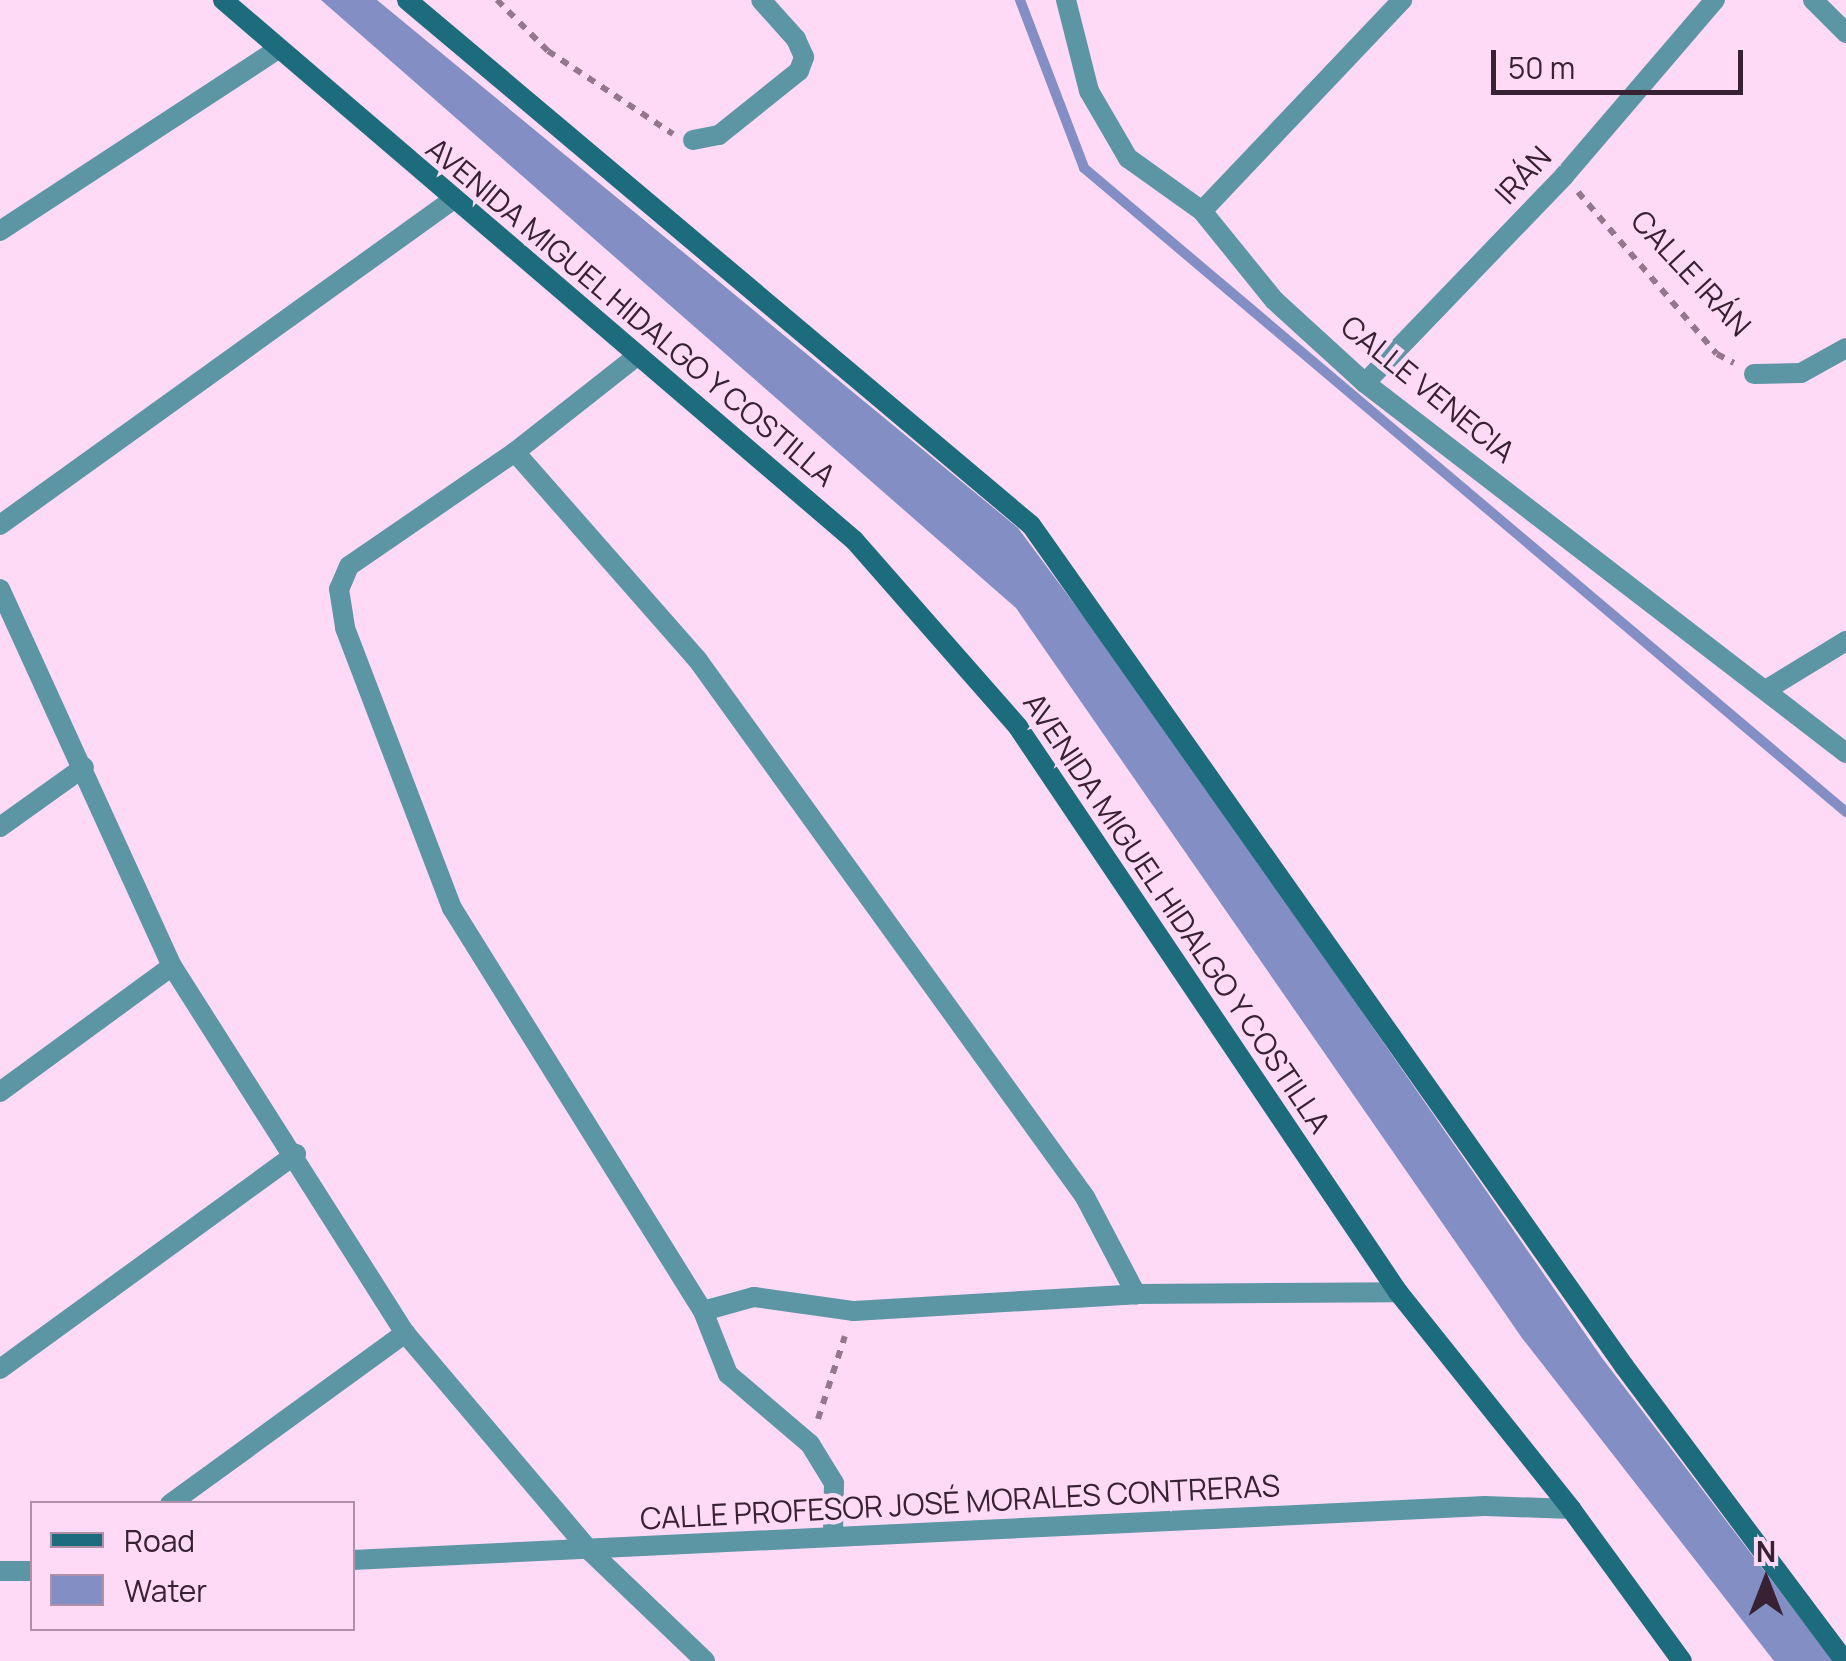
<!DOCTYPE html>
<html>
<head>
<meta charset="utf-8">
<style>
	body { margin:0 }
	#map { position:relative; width:1846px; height:1661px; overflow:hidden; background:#ffdaf6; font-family:Manrope,sans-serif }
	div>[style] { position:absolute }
	.water>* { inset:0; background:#838ec5 }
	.stream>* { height:10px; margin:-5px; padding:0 5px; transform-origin:5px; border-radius:5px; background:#838ec5 }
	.path>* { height:6px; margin-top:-3px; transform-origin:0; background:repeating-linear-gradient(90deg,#94778d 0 8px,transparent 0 16px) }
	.minor>* { height:20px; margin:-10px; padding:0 10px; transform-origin:10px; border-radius:10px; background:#5c96a5 }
	.tertiary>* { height:20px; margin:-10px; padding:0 10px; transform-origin:10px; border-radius:10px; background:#5c96a5 }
	.secondary>* { height:20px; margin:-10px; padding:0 10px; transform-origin:10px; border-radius:10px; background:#1c6c7d }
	span { translate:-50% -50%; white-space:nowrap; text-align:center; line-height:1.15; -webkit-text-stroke:9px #ffdaf6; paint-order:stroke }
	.street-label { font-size:30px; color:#372132 }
	.legend { position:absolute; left:30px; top:1501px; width:325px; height:130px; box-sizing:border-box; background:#ffdaf6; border:2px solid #af90a8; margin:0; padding:12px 18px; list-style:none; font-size:30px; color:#372132 }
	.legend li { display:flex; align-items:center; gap:20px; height:50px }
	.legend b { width:50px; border:2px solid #af90a8 }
	.north { position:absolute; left:1716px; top:1531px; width:100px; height:100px; -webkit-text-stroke:8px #ffdaf6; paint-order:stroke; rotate:0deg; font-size:28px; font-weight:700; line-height:40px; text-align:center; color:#372132 }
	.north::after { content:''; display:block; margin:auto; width:35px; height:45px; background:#372132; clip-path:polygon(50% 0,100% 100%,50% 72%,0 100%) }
	.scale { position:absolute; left:1491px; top:50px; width:252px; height:45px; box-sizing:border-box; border:5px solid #372132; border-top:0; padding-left:12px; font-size:30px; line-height:35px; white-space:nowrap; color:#372132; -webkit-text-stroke:8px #ffdaf6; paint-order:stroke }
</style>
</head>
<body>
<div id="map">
	<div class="water">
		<i style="clip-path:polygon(321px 0,377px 0,1018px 528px,1153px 710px,1602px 1358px,1833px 1661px,1774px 1661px,1522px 1338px,1016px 608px)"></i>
	</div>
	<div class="stream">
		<i style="left:1020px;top:0;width:180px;rotate:69.1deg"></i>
		<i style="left:1084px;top:168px;width:998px;rotate:40.2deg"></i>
	</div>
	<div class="path">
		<i style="left:497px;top:0;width:72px;rotate:45deg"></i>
		<i style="left:548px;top:51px;width:150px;rotate:33.6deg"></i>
		<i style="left:1578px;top:192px;width:213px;rotate:49.4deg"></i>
		<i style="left:1717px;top:354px;width:19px;rotate:28deg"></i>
		<i style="left:818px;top:1419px;width:87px;rotate:-72deg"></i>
	</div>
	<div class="minor">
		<i style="left:1066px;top:0;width:94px;rotate:75.8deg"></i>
		<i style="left:1089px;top:91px;width:78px;rotate:59.8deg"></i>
		<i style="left:1128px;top:158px;width:91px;rotate:35.6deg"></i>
		<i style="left:1202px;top:211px;width:114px;rotate:51deg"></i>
		<i style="left:1274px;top:300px;width:123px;rotate:42.4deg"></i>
		<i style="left:1365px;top:383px;width:607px;rotate:37.57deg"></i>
		<i style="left:1813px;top:0;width:47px;rotate:45deg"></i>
		<i style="left:693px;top:140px;width:26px;rotate:-11deg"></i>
		<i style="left:719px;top:135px;width:102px;rotate:-38.7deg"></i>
		<i style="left:799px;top:71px;width:15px;rotate:-70deg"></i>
		<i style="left:804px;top:57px;width:20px;rotate:-114deg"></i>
		<i style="left:796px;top:39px;width:52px;rotate:-131.9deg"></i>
		<i style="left:1202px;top:211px;width:291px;rotate:-46.5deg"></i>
		<i style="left:0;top:231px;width:332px;rotate:-33.2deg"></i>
		<i style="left:637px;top:356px;width:155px;rotate:141.8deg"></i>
		<i style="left:515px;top:452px;width:201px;rotate:145.5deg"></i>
		<i style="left:349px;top:566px;width:25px;rotate:113deg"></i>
		<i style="left:339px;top:589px;width:39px;rotate:81deg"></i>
		<i style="left:345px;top:628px;width:300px;rotate:69.1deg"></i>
		<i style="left:452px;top:908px;width:475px;rotate:58.1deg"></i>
		<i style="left:703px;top:1311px;width:68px;rotate:68.4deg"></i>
		<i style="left:728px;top:1374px;width:108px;rotate:40.5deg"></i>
		<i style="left:810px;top:1444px;width:46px;rotate:58.4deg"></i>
		<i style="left:834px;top:1483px;width:51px;rotate:91.1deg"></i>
		<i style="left:1754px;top:374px;width:47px;rotate:-1.2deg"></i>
		<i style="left:1801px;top:373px;width:51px;rotate:-29.1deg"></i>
		<i style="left:1365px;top:383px;width:287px;rotate:-46.1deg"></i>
		<i style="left:1564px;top:176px;width:232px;rotate:-49.4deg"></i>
		<i style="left:515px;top:452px;width:276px;rotate:48.7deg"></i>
		<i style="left:697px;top:659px;width:663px;rotate:54.2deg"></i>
		<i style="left:1085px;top:1197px;width:110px;rotate:62.3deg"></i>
		<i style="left:0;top:525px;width:555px;rotate:-35.69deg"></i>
		<i style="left:1769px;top:688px;width:90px;rotate:-31.4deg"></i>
		<i style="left:0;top:827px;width:103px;rotate:-35.5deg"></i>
		<i style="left:0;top:1092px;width:213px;rotate:-36.2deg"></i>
		<i style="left:703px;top:1311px;width:53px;rotate:-15.4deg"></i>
		<i style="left:754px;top:1297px;width:101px;rotate:8deg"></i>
		<i style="left:854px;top:1311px;width:283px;rotate:-3.4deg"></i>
		<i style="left:1136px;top:1294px;width:262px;rotate:-0.4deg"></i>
		<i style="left:0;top:1369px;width:366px;rotate:-36deg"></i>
		<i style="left:170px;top:1504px;width:291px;rotate:-36deg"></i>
		<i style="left:352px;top:1560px;width:1134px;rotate:-2.73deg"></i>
		<i style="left:1485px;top:1506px;width:86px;rotate:2deg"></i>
		<i style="left:0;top:1571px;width:32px"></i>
	</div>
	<div class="tertiary">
		<i style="left:0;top:589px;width:414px;rotate:65.5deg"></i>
		<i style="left:172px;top:966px;width:435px;rotate:57.6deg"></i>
		<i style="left:405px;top:1333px;width:286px;rotate:49.7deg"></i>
		<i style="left:590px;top:1551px;width:159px;rotate:43.7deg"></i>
	</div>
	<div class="secondary">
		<i style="left:223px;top:0;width:831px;rotate:40.56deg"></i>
		<i style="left:854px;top:540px;width:249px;rotate:48.7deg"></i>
		<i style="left:1018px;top:727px;width:681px;rotate:56.08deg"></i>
		<i style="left:1398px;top:1292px;width:278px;rotate:51.4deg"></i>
		<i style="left:1571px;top:1509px;width:188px;rotate:53.9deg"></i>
		<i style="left:407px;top:0;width:815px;rotate:40.08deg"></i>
		<i style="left:1031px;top:525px;width:1029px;rotate:54.81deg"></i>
		<i style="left:1624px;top:1366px;width:369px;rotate:53.2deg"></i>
	</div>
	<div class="street-label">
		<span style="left:1523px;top:175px;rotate:-47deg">IRÁN</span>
		<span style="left:1691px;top:273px;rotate:47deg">CALLE IRÁN</span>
		<span style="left:631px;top:312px;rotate:40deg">AVENIDA MIGUEL HIDALGO Y COSTILLA</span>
		<span style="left:1428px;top:389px;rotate:39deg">CALLE VENECIA</span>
		<span style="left:1177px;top:913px;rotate:56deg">AVENIDA MIGUEL HIDALGO Y COSTILLA</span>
		<span style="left:960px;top:1502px;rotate:-3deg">CALLE PROFESOR JOSÉ MORALES CONTRERAS</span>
	</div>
	<ul class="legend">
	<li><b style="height:12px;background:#1c6c7d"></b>Road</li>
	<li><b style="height:28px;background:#838ec5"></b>Water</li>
	</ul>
	<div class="north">N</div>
	<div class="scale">50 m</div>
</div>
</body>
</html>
